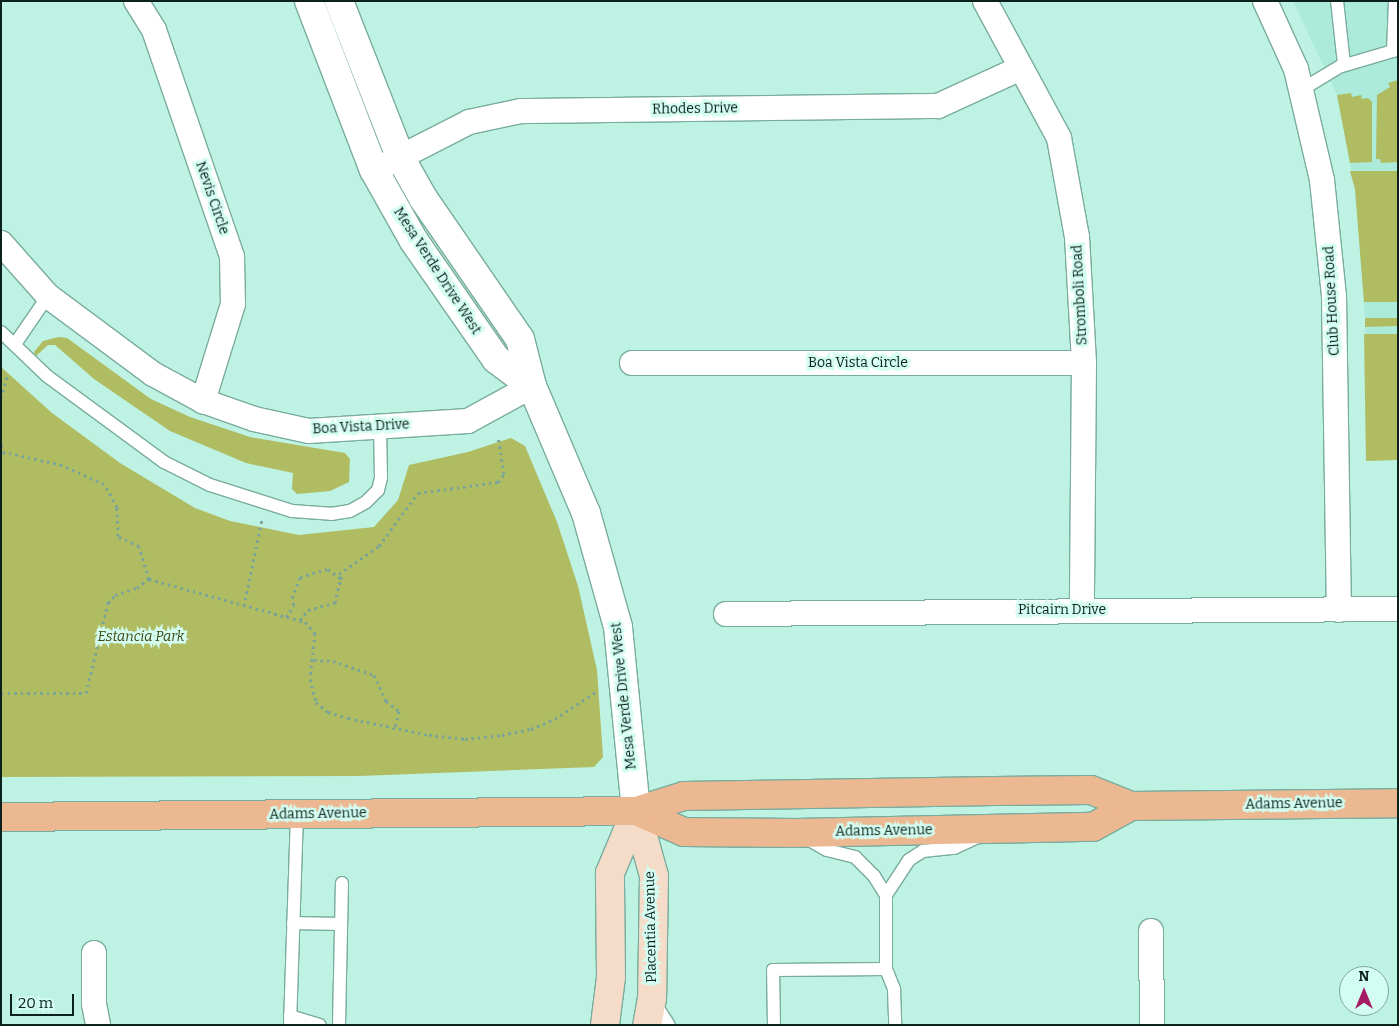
<!DOCTYPE html>
<html>
<head>
<meta charset="utf-8">
<style>
	body { margin:0 }
	#map { position:relative; width:1399px; height:1026px; overflow:hidden; background:#bef2e3; font-family:Bitter,serif }
	div>[style] { position:absolute }
	.built>* { inset:0; background:#acebd9 }
	.green>* { inset:0; background:#b0bc61 }
	.path>* { height:3px; margin-top:-1.5px; transform-origin:0; background:repeating-linear-gradient(90deg,#7ba499 0 2.5px,transparent 0 6.5px) }
	.roads { filter:drop-shadow(1px 0 #79ac9e) drop-shadow(-1px 0 #79ac9e) drop-shadow(0 1px #79ac9e) drop-shadow(0 -1px #79ac9e) }
	.service>* { height:12px; margin:-6px; padding:0 6px; transform-origin:6px; border-radius:6px; background:#fff }
	.minor>* { height:24px; margin:-12px; padding:0 12px; transform-origin:12px; border-radius:12px; background:#fff }
	.tertiary>* { height:28px; margin:-14px; padding:0 14px; transform-origin:14px; border-radius:14px; background:#fff }
	.secondary>* { height:28px; margin:-14px; padding:0 14px; transform-origin:14px; border-radius:14px; background:#f5dcc8 }
	.primary>* { height:28px; margin:-14px; padding:0 14px; transform-origin:14px; border-radius:14px; background:#ecb891 }
	span { translate:-50% -50%; white-space:nowrap; text-align:center; line-height:1.15; -webkit-text-stroke:5px #d3fdf1; paint-order:stroke }
	.street-label { font-size:14px; color:#0c211c }
	.park-label { font-size:14px; color:#42480f; font-style:italic }
	.frame { position:absolute; inset:0; border:2px solid #0c211c; pointer-events:none }
	.north { position:absolute; left:1339px; top:966px; width:50px; height:50px; box-sizing:border-box; background:#d3fdf1; border:1px solid #83a59c; border-radius:50%; rotate:0deg; font-size:14px; font-weight:700; line-height:20px; text-align:center; color:#0c211c }
	.north::after { content:''; display:block; margin:auto; width:18px; height:22px; background:#a51c63; clip-path:polygon(50% 0,100% 100%,50% 72%,0 100%) }
	.scale { position:absolute; left:10px; top:994px; width:64px; height:22px; box-sizing:border-box; border:2px solid #0c211c; border-top:0; padding-left:6px; font-size:15px; line-height:18px; white-space:nowrap; color:#0c211c; -webkit-text-stroke:4px #d3fdf1; paint-order:stroke }
</style>
</head>
<body>
<div id="map">
	<div class="built">
		<i style="clip-path:polygon(1293px 1px,1398px 1px,1398px 460px,1366px 461px,1365px 318px,1355px 189px,1337px 95px)"></i>
	</div>
	<div class="green">
		<i style="clip-path:polygon(1398px 80px,1398px 162px,1381px 163px,1380px 159px,1376px 159px,1377px 95px,1390px 87px,1388px 83px)"></i>
		<i style="clip-path:polygon(1351px 93px,1352px 97px,1361px 95px,1362px 99px,1368px 98px,1372px 102px,1372px 162px,1350px 163px,1337px 95px)"></i>
		<i style="clip-path:polygon(1350px 171px,1398px 171px,1398px 302px,1364px 302px,1355px 189px)"></i>
		<i style="clip-path:polygon(1365px 318px,1398px 318px,1398px 326px,1365px 327px)"></i>
		<i style="clip-path:polygon(1364px 334px,1398px 334px,1398px 460px,1366px 461px)"></i>
		<i style="clip-path:polygon(59px 337px,67px 338px,151px 399px,190px 417px,250px 437px,345px 453px,350px 459px,349px 482px,330px 491px,297px 494px,292px 489px,293px 473px,246px 463px,170px 431px,94px 379px,55px 345px,48px 345px,36px 356px,34px 352px,43px 341px)"></i>
		<i style="clip-path:polygon(1px 367px,52px 413px,120px 463px,195px 508px,230px 521px,299px 535px,374px 527px,398px 500px,409px 465px,468px 452px,511px 438px,525px 446px,557px 522px,578px 586px,597px 670px,603px 757px,594px 767px,359px 776px,1px 777px)"></i>
	</div>
	<div class="path">
		<i style="left:1px;top:398px;width:25px;rotate:-74deg"></i>
		<i style="left:1px;top:445px;width:8px;rotate:67deg"></i>
		<i style="left:4px;top:452px;width:5px;rotate:127deg"></i>
		<i style="left:149px;top:579px;width:162px;rotate:15.4deg"></i>
		<i style="left:305px;top:622px;width:15px;rotate:48deg"></i>
		<i style="left:315px;top:633px;width:46px;rotate:96.2deg"></i>
		<i style="left:310px;top:679px;width:24px;rotate:75deg"></i>
		<i style="left:316px;top:702px;width:16px;rotate:40deg"></i>
		<i style="left:328px;top:712px;width:21px;rotate:17deg"></i>
		<i style="left:348px;top:718px;width:83px;rotate:11.9deg"></i>
		<i style="left:429px;top:735px;width:36px;rotate:6deg"></i>
		<i style="left:465px;top:739px;width:37px;rotate:-6deg"></i>
		<i style="left:502px;top:735px;width:30px;rotate:-12deg"></i>
		<i style="left:531px;top:729px;width:26px;rotate:-23deg"></i>
		<i style="left:555px;top:719px;width:49px;rotate:-33.4deg"></i>
		<i style="left:244px;top:606px;width:89px;rotate:-78.3deg"></i>
		<i style="left:286px;top:617px;width:14px;rotate:-56deg"></i>
		<i style="left:294px;top:605px;width:7px;rotate:-106deg"></i>
		<i style="left:292px;top:598px;width:22px;rotate:-69deg"></i>
		<i style="left:300px;top:577px;width:29px;rotate:-16deg"></i>
		<i style="left:328px;top:569px;width:17px;rotate:36deg"></i>
		<i style="left:342px;top:579px;width:6px;rotate:-121deg"></i>
		<i style="left:339px;top:574px;width:49px;rotate:-35deg"></i>
		<i style="left:379px;top:546px;width:66px;rotate:-53.7deg"></i>
		<i style="left:418px;top:493px;width:81px;rotate:-7.8deg"></i>
		<i style="left:498px;top:482px;width:10px;rotate:-53deg"></i>
		<i style="left:504px;top:474px;width:36px;rotate:-99deg"></i>
		<i style="left:300px;top:620px;width:13px;rotate:-51deg"></i>
		<i style="left:308px;top:610px;width:28px;rotate:-15deg"></i>
		<i style="left:335px;top:603px;width:26px;rotate:-77deg"></i>
		<i style="left:314px;top:660px;width:19px;rotate:3deg"></i>
		<i style="left:333px;top:661px;width:43px;rotate:18.9deg"></i>
		<i style="left:374px;top:675px;width:29px;rotate:65deg"></i>
		<i style="left:386px;top:701px;width:16px;rotate:38deg"></i>
		<i style="left:399px;top:711px;width:17px;rotate:103deg"></i>
		<i style="left:1px;top:693px;width:85px"></i>
		<i style="left:86px;top:693px;width:93px;rotate:-76.3deg"></i>
		<i style="left:108px;top:603px;width:11px;rotate:-49deg"></i>
		<i style="left:115px;top:595px;width:23px;rotate:-18deg"></i>
		<i style="left:137px;top:588px;width:15px;rotate:-37deg"></i>
		<i style="left:149px;top:579px;width:34px;rotate:-107deg"></i>
		<i style="left:139px;top:546px;width:23px;rotate:-155deg"></i>
		<i style="left:118px;top:536px;width:29px;rotate:-92deg"></i>
		<i style="left:117px;top:507px;width:26px;rotate:-119deg"></i>
		<i style="left:104px;top:484px;width:46px;rotate:-155.7deg"></i>
		<i style="left:62px;top:465px;width:59px;rotate:-167.4deg"></i>
	</div>
	<div class="roads">
		<div class="service">
			<i style="left:1342px;top:66px;width:53px;rotate:-16.4deg"></i>
			<i style="left:1393px;top:51px;width:50px;rotate:-87.7deg"></i>
			<i style="left:1301px;top:90px;width:50px;rotate:-31.2deg"></i>
			<i style="left:1344px;top:64px;width:63px;rotate:-96.3deg"></i>
			<i style="left:1px;top:332px;width:64px;rotate:43.7deg"></i>
			<i style="left:47px;top:376px;width:145px;rotate:36.3deg"></i>
			<i style="left:164px;top:462px;width:51px;rotate:26.6deg"></i>
			<i style="left:210px;top:485px;width:86px;rotate:17.6deg"></i>
			<i style="left:292px;top:511px;width:39px;rotate:4deg"></i>
			<i style="left:331px;top:514px;width:19px;rotate:-9deg"></i>
			<i style="left:350px;top:511px;width:18px;rotate:-29deg"></i>
			<i style="left:366px;top:502px;width:17px;rotate:-45deg"></i>
			<i style="left:378px;top:490px;width:12px;rotate:-76deg"></i>
			<i style="left:381px;top:478px;width:52px;rotate:-91.1deg"></i>
			<i style="left:15px;top:344px;width:58px;rotate:-55.5deg"></i>
			<i style="left:806px;top:838px;width:24px;rotate:30deg"></i>
			<i style="left:827px;top:850px;width:29px;rotate:14deg"></i>
			<i style="left:855px;top:857px;width:27px;rotate:45deg"></i>
			<i style="left:874px;top:876px;width:22px;rotate:58deg"></i>
			<i style="left:886px;top:895px;width:42px;rotate:-56.7deg"></i>
			<i style="left:909px;top:860px;width:17px;rotate:-33deg"></i>
			<i style="left:923px;top:851px;width:31px;rotate:-6deg"></i>
			<i style="left:954px;top:848px;width:29px;rotate:-25deg"></i>
			<i style="left:886px;top:895px;width:74px;rotate:90deg"></i>
			<i style="left:886px;top:969px;width:22px;rotate:68deg"></i>
			<i style="left:894px;top:989px;width:36px;rotate:88deg"></i>
			<i style="left:293px;top:923px;width:48px;rotate:1.2deg"></i>
			<i style="left:654px;top:1002px;width:27px;rotate:57deg"></i>
			<i style="left:290px;top:1016px;width:31px;rotate:17deg"></i>
			<i style="left:290px;top:1025px;width:211px;rotate:-88.1deg"></i>
			<i style="left:339px;top:1025px;width:142px;rotate:-88.8deg"></i>
			<i style="left:774px;top:1025px;width:55px;rotate:-91deg"></i>
			<i style="left:773px;top:970px;width:113px;rotate:-0.5deg"></i>
		</div>
		<div class="minor">
			<i style="left:136px;top:1px;width:34px;rotate:58deg"></i>
			<i style="left:154px;top:30px;width:240px;rotate:71deg"></i>
			<i style="left:232px;top:257px;width:47px;rotate:88.8deg"></i>
			<i style="left:233px;top:304px;width:102px;rotate:107.2deg"></i>
			<i style="left:985px;top:1px;width:156px;rotate:61.6deg"></i>
			<i style="left:1059px;top:138px;width:101px;rotate:79.7deg"></i>
			<i style="left:1077px;top:237px;width:126px;rotate:86.8deg"></i>
			<i style="left:1084px;top:363px;width:246px;rotate:90.5deg"></i>
			<i style="left:1265px;top:1px;width:75px;rotate:65.5deg"></i>
			<i style="left:1296px;top:69px;width:114px;rotate:76.8deg"></i>
			<i style="left:1322px;top:180px;width:117px;rotate:84.1deg"></i>
			<i style="left:1334px;top:296px;width:314px;rotate:89.1deg"></i>
			<i style="left:383px;top:166px;width:97px;rotate:-27.1deg"></i>
			<i style="left:469px;top:122px;width:53px;rotate:-11.9deg"></i>
			<i style="left:521px;top:111px;width:417px;rotate:-0.7deg"></i>
			<i style="left:938px;top:106px;width:91px;rotate:-24.6deg"></i>
			<i style="left:1px;top:243px;width:71px;rotate:48.4deg"></i>
			<i style="left:48px;top:296px;width:131px;rotate:36.6deg"></i>
			<i style="left:153px;top:374px;width:57px;rotate:28.4deg"></i>
			<i style="left:203px;top:401px;width:54px;rotate:19.4deg"></i>
			<i style="left:254px;top:419px;width:56px;rotate:12.3deg"></i>
			<i style="left:309px;top:431px;width:159px;rotate:-3.6deg"></i>
			<i style="left:468px;top:421px;width:73px;rotate:-28.7deg"></i>
			<i style="left:632px;top:363px;width:452px"></i>
			<i style="left:726px;top:614px;width:672px;rotate:-0.43deg"></i>
			<i style="left:1151px;top:931px;width:94px;rotate:89.4deg"></i>
			<i style="left:94px;top:953px;width:51px;rotate:90deg"></i>
			<i style="left:94px;top:1004px;width:21px;rotate:79deg"></i>
		</div>
		<div class="tertiary">
			<i style="left:309px;top:1px;width:181px;rotate:69deg"></i>
			<i style="left:374px;top:170px;width:81px;rotate:60.6deg"></i>
			<i style="left:414px;top:241px;width:144px;rotate:55.2deg"></i>
			<i style="left:496px;top:359px;width:45px;rotate:36.9deg"></i>
			<i style="left:339px;top:1px;width:168px;rotate:68.6deg"></i>
			<i style="left:400px;top:157px;width:47px;rotate:60.7deg"></i>
			<i style="left:423px;top:198px;width:171px;rotate:55.5deg"></i>
			<i style="left:520px;top:339px;width:49px;rotate:75.7deg"></i>
			<i style="left:532px;top:386px;width:138px;rotate:67deg"></i>
			<i style="left:586px;top:513px;width:118px;rotate:74.3deg"></i>
			<i style="left:618px;top:627px;width:185px;rotate:84.4deg"></i>
		</div>
		<div class="secondary">
			<i style="left:636px;top:811px;width:67px;rotate:74.5deg"></i>
			<i style="left:654px;top:876px;width:122px;rotate:90.9deg"></i>
			<i style="left:652px;top:998px;width:27px;rotate:100deg"></i>
			<i style="left:605px;top:1025px;width:48px;rotate:-82.9deg"></i>
			<i style="left:611px;top:977px;width:104px;rotate:-90.6deg"></i>
			<i style="left:610px;top:873px;width:67px;rotate:-67.2deg"></i>
		</div>
		<div class="primary">
			<i style="left:636px;top:811px;width:52px;rotate:23.6deg"></i>
			<i style="left:684px;top:832px;width:112px;rotate:0.5deg"></i>
			<i style="left:796px;top:833px;width:297px;rotate:-1.2deg"></i>
			<i style="left:1093px;top:827px;width:43px;rotate:-28.9deg"></i>
			<i style="left:1px;top:817px;width:635px;rotate:-0.54deg"></i>
			<i style="left:636px;top:811px;width:50px;rotate:-17.4deg"></i>
			<i style="left:684px;top:796px;width:311px;rotate:-0.9deg"></i>
			<i style="left:995px;top:791px;width:96px;rotate:-0.6deg"></i>
			<i style="left:1091px;top:790px;width:43px;rotate:21.8deg"></i>
			<i style="left:1131px;top:806px;width:267px;rotate:-0.6deg"></i>
		</div>
	</div>
	<div class="street-label">
		<span style="left:695px;top:109px;rotate:-1deg">Rhodes Drive</span>
		<span style="left:212px;top:198px;rotate:71deg">Nevis Circle</span>
		<span style="left:437px;top:271px;rotate:57deg">Mesa Verde Drive West</span>
		<span style="left:1080px;top:295px;rotate:-93deg">Stromboli Road</span>
		<span style="left:1332px;top:301px;rotate:-93deg">Club House Road</span>
		<span style="left:858px;top:363px">Boa Vista Circle</span>
		<span style="left:361px;top:427px;rotate:-3deg">Boa Vista Drive</span>
		<span style="left:1062px;top:610px">Pitcairn Drive</span>
		<span style="left:624px;top:696px;rotate:-96deg">Mesa Verde Drive West</span>
		<span style="left:1294px;top:804px;rotate:-1deg">Adams Avenue</span>
		<span style="left:318px;top:814px;rotate:-1deg">Adams Avenue</span>
		<span style="left:884px;top:831px;rotate:-1deg">Adams Avenue</span>
		<span style="left:651px;top:927px;rotate:-91deg">Placentia Avenue</span>
	</div>
	<div class="park-label">
		<span style="left:141px;top:637px">Estancia Park</span>
	</div>
	<div class="frame"></div>
	<div class="north">N</div>
	<div class="scale">20 m</div>
</div>
</body>
</html>
